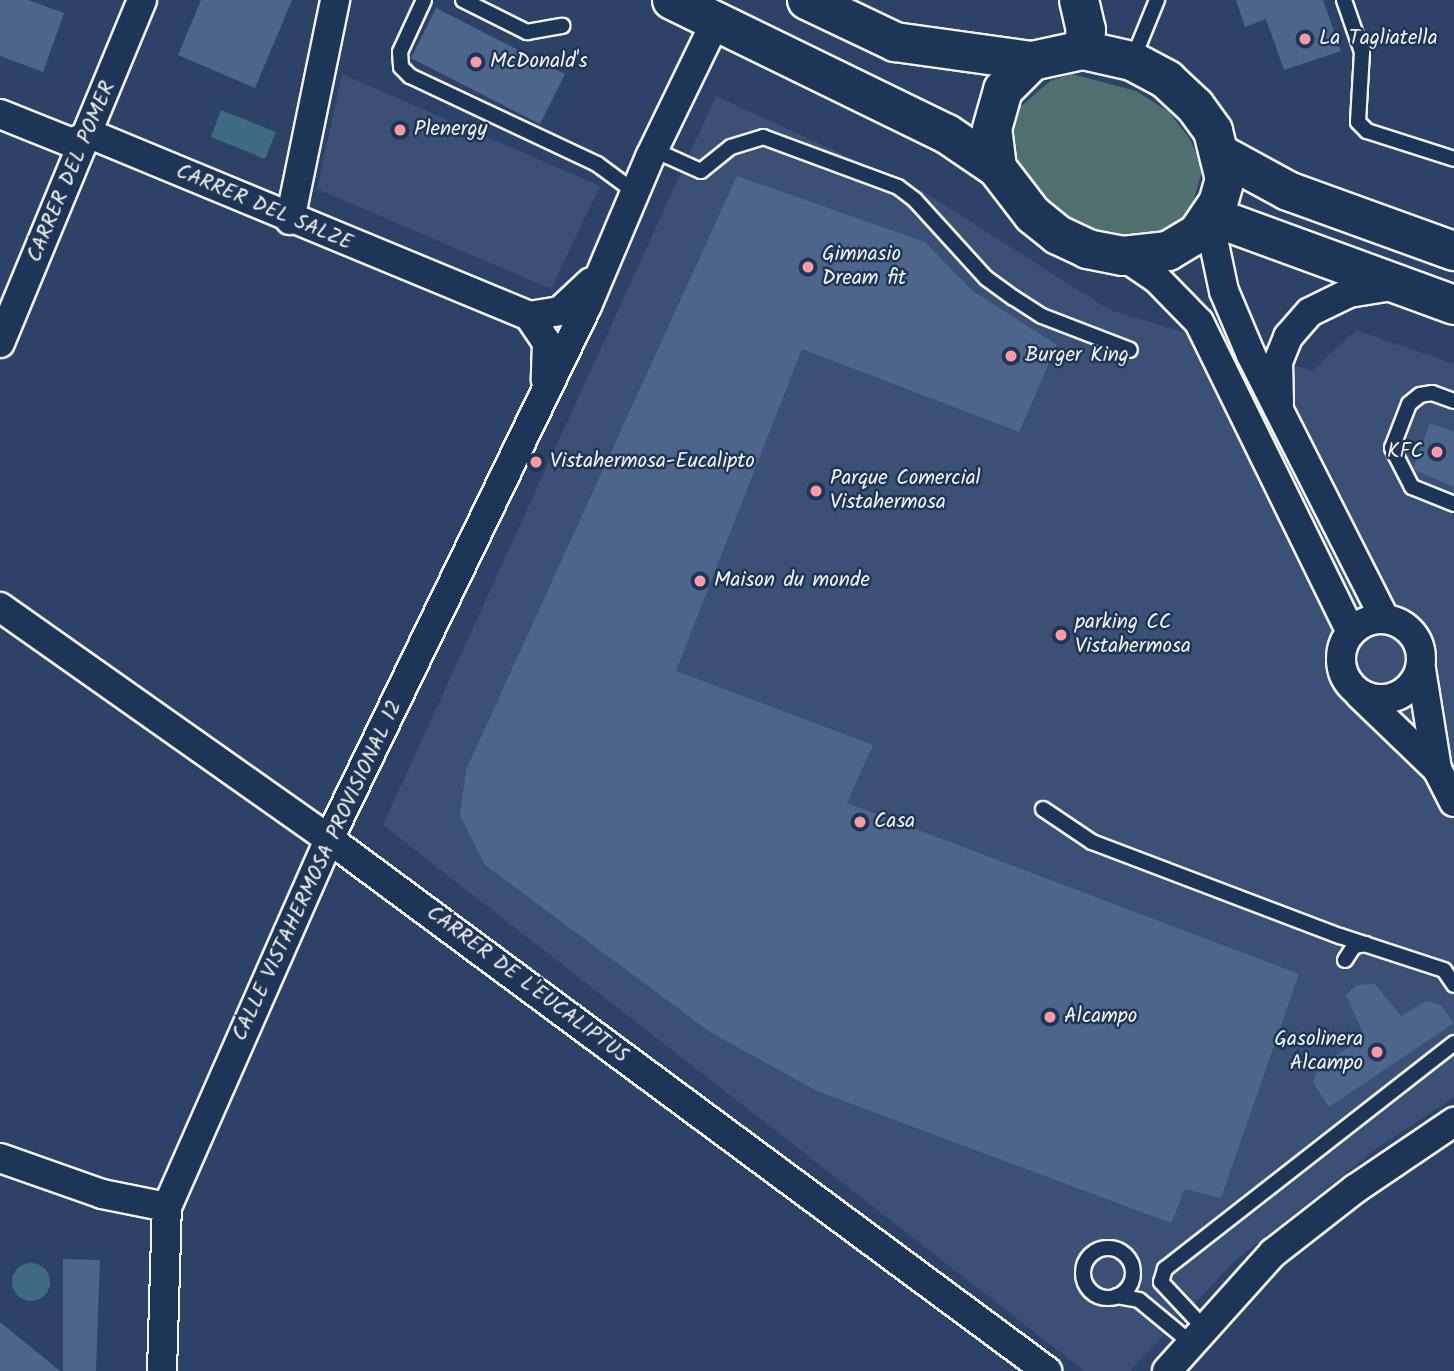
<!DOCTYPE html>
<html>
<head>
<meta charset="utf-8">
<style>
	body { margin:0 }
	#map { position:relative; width:1454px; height:1371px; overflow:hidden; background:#2c4367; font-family:Kalam,sans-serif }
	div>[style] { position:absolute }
	.built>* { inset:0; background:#3a5074 }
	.green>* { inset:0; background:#507070 }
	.water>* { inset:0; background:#3e6a84 }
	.round { border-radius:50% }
	.building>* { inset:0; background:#4e658b }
	.roads { filter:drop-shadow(2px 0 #f4f1e8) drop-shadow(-2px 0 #f4f1e8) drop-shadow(0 2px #f4f1e8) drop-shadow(0 -2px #f4f1e8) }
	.lane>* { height:14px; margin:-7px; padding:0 7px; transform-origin:7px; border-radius:7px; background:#1d3557 }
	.lane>.ring { margin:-7px; padding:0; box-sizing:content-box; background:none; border:14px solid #1d3557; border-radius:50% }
	.street>* { height:28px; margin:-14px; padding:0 14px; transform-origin:14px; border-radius:14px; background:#1d3557 }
	.street>.ring { margin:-14px; padding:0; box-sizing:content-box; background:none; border:28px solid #1d3557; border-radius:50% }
	.secondary>* { height:38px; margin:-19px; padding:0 19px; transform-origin:19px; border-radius:19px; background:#1d3557 }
	.dots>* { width:19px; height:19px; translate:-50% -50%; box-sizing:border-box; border:4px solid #1d3557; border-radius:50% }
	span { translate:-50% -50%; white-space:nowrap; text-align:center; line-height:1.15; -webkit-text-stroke:5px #1d3557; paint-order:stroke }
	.poi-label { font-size:21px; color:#f4f1e8 }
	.left { translate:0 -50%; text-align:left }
	.right { translate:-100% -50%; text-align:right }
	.street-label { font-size:21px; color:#f4f1e8 }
</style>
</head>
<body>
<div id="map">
	<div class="built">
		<i style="clip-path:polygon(342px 74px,600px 186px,551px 289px,317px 189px)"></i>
		<i style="clip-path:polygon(716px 96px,922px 191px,1110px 310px,1312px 371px,1356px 330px,1454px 364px,1454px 1097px,1376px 1149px,1236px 1260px,1130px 1371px,1084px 1371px,383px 825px)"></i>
	</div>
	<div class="green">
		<i style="clip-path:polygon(1072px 74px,1136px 91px,1169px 112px,1190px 139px,1203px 168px,1189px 215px,1168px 229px,1131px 236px,1099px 231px,1068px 218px,1041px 196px,1020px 170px,1011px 140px,1019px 108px,1050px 81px)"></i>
	</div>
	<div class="water">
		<i style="clip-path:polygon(221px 110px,276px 132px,265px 159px,211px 137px)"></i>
		<i class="round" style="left:12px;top:1263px;width:38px;height:38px"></i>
	</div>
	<div class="building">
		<i style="clip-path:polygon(0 0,28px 0,64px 13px,43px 72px,0 56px)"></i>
		<i style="clip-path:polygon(201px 0,292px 0,255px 88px,178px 55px)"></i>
		<i style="clip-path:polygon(1236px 0,1323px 0,1341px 51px,1284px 70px,1266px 19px,1245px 27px)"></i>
		<i style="clip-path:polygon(436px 8px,565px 74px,540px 124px,411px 58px)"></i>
		<i style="clip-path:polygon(737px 176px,925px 242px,973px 291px,1057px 345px,1019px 432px,802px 349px,676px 671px,873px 745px,847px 803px,1299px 974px,1221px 1198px,1185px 1189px,1171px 1223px,817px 1091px,710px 1032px,485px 865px,460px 815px,466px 770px)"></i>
		<i style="clip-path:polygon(1430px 423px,1454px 432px,1454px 487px,1413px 469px)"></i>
		<i style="clip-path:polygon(1375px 984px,1401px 1016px,1426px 1001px,1441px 1005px,1454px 1023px,1329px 1107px,1313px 1083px,1318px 1067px,1365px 1037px,1346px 995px,1356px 985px)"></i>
		<i style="clip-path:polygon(63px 1259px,100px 1260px,96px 1371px,63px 1371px)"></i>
		<i style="clip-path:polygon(0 1322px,60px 1371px,0 1371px)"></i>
	</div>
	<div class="roads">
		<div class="lane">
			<i style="left:424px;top:0;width:57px;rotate:114.8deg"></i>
			<i style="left:400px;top:52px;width:15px;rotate:86deg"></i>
			<i style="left:401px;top:67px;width:13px;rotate:45deg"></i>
			<i style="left:410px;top:76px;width:207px;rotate:25.2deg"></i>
			<i style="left:597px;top:164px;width:47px;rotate:36.4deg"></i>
			<i style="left:463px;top:0;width:72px;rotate:26.6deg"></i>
			<i style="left:527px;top:32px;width:36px;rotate:-10deg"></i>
			<i style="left:1344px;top:0;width:55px;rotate:70.9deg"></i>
			<i style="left:1362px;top:52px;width:70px;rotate:93.3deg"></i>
			<i style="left:1358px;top:122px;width:13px;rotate:45deg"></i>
			<i style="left:1367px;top:131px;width:91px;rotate:17.8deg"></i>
			<i style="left:1133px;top:59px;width:64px;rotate:-67.9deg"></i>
			<i style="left:654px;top:150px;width:51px;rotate:24.1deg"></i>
			<i style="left:701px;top:171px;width:38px;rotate:-39deg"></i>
			<i style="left:731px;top:147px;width:34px;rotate:-17deg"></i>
			<i style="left:763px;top:137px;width:144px;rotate:20.3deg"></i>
			<i style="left:898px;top:187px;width:21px;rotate:37deg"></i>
			<i style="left:915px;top:200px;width:105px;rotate:47.7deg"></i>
			<i style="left:986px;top:278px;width:34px;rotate:36deg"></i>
			<i style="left:1014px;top:298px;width:33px;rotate:33deg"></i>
			<i style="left:1042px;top:316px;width:94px;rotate:21.1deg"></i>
			<i style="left:1454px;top:401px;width:23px;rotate:-160deg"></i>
			<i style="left:1432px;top:393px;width:12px;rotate:171deg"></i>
			<i style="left:1420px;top:395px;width:14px;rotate:141deg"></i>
			<i style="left:1409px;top:404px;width:47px;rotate:111.1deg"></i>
			<i style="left:1392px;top:448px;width:44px;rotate:62.9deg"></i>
			<i style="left:1412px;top:487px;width:45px;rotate:22deg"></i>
			<i style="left:1043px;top:809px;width:59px;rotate:34deg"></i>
			<i style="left:1092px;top:842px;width:265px;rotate:20.8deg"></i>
			<i style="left:1340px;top:936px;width:109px;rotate:18.1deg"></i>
			<i style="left:1444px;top:970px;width:18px;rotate:56deg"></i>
			<i style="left:1345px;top:960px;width:17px;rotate:-57deg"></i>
			<i style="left:1354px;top:946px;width:12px;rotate:-9deg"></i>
			<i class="ring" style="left:1083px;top:1248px;width:36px;height:36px"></i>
			<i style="left:1117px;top:1296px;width:22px;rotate:10deg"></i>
			<i style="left:1139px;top:1300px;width:67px;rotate:39.6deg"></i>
			<i style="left:1204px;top:1328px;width:63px;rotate:-133.1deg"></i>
			<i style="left:1161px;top:1282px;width:14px;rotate:-73deg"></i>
			<i style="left:1165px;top:1269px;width:367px;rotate:-38deg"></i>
		</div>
		<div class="street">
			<i style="left:0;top:114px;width:78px;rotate:21.9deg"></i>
			<i style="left:72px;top:143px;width:20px;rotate:-27deg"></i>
			<i style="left:90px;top:134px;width:475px;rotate:22.5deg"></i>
			<i style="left:529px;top:316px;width:31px;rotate:-9deg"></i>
			<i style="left:560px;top:311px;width:42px;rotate:-43.1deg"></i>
			<i style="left:290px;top:220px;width:225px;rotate:-78.4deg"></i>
			<i style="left:1209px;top:220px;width:73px;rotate:78.1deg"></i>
			<i style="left:1224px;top:291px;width:69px;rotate:67.1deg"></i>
			<i style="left:1251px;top:355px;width:296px;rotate:63.1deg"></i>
			<i style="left:1123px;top:256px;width:41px;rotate:34.1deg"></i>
			<i style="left:1157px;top:279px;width:60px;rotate:45.7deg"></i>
			<i style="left:1199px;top:322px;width:345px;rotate:63.9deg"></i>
			<i style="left:529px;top:316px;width:32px;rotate:56deg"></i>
			<i style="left:547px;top:343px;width:37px;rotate:92deg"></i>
			<i style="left:0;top:343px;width:371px;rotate:-67.5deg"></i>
			<i style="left:1279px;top:403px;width:41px;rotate:-91.4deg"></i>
			<i style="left:1278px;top:362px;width:27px;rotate:-68deg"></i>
			<i style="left:1288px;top:337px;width:33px;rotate:-49deg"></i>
			<i style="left:1310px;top:312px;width:43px;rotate:-26deg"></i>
			<i style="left:1349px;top:293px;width:50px;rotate:-9.3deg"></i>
			<i style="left:0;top:607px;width:403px;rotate:35.2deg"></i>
			<i style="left:329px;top:839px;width:894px;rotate:36.54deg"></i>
			<i class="ring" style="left:1341px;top:619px;width:52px;height:52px"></i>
			<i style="left:1360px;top:695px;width:107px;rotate:43.9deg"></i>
			<i style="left:1437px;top:769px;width:101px;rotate:-99.1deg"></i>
			<i style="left:1437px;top:769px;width:37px;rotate:63deg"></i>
			<i style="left:0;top:1158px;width:108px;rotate:19.4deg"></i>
			<i style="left:102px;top:1194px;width:66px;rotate:11.3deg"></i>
			<i style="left:162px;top:1371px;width:164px;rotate:-88.3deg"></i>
			<i style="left:167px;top:1207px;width:402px;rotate:-66.2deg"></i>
			<i style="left:329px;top:839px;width:592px;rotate:-64.17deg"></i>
			<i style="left:587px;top:306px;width:162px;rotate:-67.1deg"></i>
			<i style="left:650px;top:157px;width:149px;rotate:-64.1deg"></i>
			<i style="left:1167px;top:1371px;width:159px;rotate:-48.1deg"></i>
			<i style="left:1273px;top:1253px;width:104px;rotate:-38deg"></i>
			<i style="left:1355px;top:1189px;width:120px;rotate:-34.1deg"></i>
		</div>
		<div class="secondary">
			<i style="left:672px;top:0;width:306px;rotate:26deg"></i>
			<i style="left:947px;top:134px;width:60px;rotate:34.2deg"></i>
			<i style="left:807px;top:0;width:98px;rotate:25.5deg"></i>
			<i style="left:895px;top:42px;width:138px;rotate:7.9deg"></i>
			<i style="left:1079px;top:0;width:31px;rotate:77deg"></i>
			<i style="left:1086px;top:30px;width:20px;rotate:99deg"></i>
			<i style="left:1083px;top:50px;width:50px;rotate:12.7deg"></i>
			<i style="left:1132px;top:61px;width:40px;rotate:28deg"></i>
			<i style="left:1167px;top:80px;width:38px;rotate:43deg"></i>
			<i style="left:1195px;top:106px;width:31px;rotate:54deg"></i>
			<i style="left:1213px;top:131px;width:49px;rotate:76deg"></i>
			<i style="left:1225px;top:179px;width:25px;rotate:106deg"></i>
			<i style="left:1218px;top:203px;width:36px;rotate:124deg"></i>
			<i style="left:1198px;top:233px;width:35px;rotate:149deg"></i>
			<i style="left:1168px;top:251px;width:45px;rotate:173.7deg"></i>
			<i style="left:1123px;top:256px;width:36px;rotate:-169deg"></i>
			<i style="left:1088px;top:249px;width:33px;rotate:-155deg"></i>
			<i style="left:1058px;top:235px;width:32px;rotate:-141deg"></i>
			<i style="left:1033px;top:215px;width:59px;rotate:-127.5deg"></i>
			<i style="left:997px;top:168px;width:39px;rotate:-97deg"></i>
			<i style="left:992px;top:129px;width:41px;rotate:-74.2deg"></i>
			<i style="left:1003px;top:90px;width:41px;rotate:-45deg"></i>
			<i style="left:1032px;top:61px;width:52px;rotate:-12.2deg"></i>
			<i style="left:1222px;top:155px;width:75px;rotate:28.6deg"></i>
			<i style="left:1288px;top:191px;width:177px;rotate:19.9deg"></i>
			<i style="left:1211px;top:216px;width:259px;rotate:20.1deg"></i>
		</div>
	</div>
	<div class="dots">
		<i style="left:1305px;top:39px;background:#ff9aa2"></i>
		<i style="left:476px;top:62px;background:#ff9aa2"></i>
		<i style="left:400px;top:130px;background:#ff9aa2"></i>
		<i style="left:808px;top:267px;background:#ff9aa2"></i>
		<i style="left:1011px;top:356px;background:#ff9aa2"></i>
		<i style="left:1437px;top:452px;background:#ff9aa2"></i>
		<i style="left:536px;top:462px;background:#ff9aa2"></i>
		<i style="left:816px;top:491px;background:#ff9aa2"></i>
		<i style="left:700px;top:581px;background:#ff9aa2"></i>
		<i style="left:1061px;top:635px;background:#ff9aa2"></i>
		<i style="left:860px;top:822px;background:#ff9aa2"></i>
		<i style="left:1050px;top:1017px;background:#ff9aa2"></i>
		<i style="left:1377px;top:1052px;background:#ff9aa2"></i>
	</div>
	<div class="poi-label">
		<span class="left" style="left:1319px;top:39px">La Tagliatella</span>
		<span class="left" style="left:490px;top:62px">McDonald's</span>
		<span class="left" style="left:414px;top:130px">Plenergy</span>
		<span class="left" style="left:822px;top:267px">Gimnasio<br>Dream fit</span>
		<span class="left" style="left:1025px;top:356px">Burger King</span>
		<span class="right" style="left:1423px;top:452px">KFC</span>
		<span class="left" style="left:550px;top:462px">Vistahermosa-Eucalipto</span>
		<span class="left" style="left:830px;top:491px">Parque Comercial<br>Vistahermosa</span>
		<span class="left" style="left:714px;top:581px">Maison du monde</span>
		<span class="left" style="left:1075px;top:635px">parking CC<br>Vistahermosa</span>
		<span class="left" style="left:874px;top:822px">Casa</span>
		<span class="left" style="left:1064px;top:1017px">Alcampo</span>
		<span class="right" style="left:1363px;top:1052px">Gasolinera<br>Alcampo</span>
	</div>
	<div class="street-label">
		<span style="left:72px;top:172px;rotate:-67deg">CARRER DEL POMER</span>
		<span style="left:264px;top:208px;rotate:23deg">CARRER DEL SALZE</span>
		<span style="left:318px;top:871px;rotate:-65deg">CALLE VISTAHERMOSA PROVISIONAL 12</span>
		<span style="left:527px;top:985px;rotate:37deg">CARRER DE L'EUCALIPTUS</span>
	</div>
</div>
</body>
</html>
